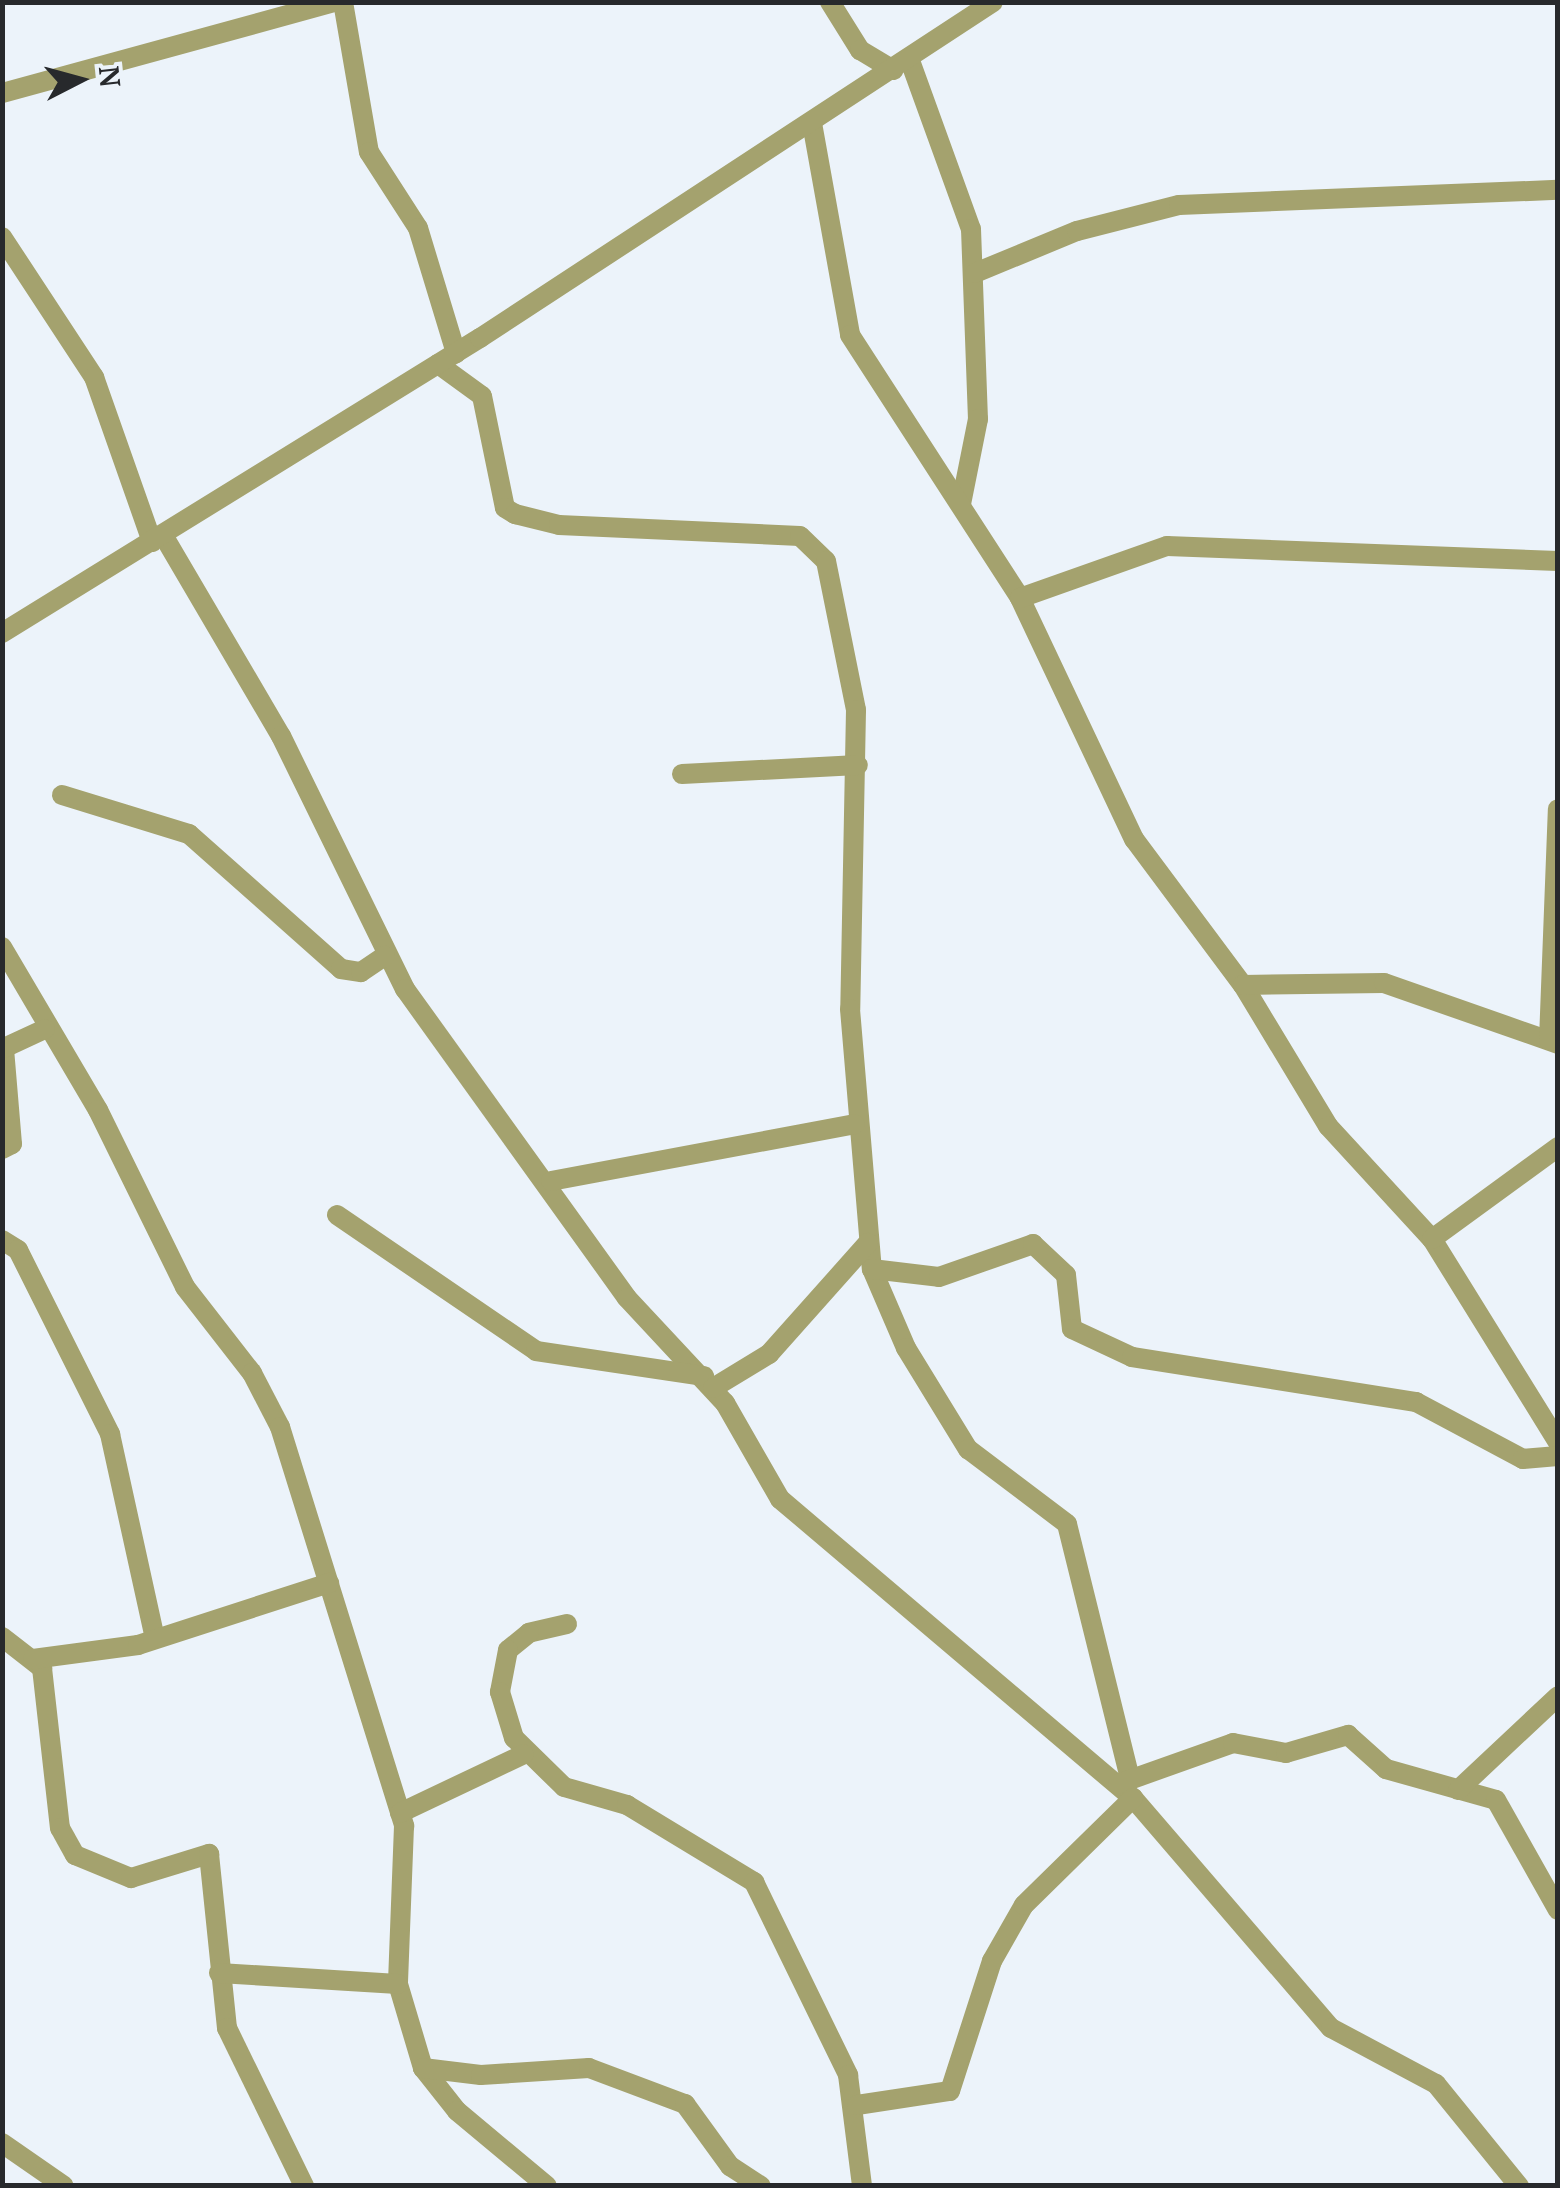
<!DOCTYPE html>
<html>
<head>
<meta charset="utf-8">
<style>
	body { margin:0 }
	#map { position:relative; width:1560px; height:2188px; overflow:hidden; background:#ecf3fa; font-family:"PT Serif",serif }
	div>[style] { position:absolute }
	.minor>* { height:20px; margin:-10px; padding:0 10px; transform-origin:10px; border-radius:10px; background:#a4a26e }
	span { translate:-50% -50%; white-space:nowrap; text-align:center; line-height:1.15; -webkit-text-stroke:9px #ecf3fa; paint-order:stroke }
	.frame { position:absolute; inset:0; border:5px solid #27292c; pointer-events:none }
	.north { position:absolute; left:30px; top:30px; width:100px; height:100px; -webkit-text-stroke:8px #ecf3fa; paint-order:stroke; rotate:84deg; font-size:28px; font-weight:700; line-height:40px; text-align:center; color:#27292c }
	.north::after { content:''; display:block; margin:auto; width:35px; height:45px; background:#27292c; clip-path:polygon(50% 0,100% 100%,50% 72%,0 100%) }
</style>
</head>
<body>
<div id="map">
	<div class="minor">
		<i style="left:343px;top:2px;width:152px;rotate:80.2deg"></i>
		<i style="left:369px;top:152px;width:90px;rotate:57.2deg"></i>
		<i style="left:418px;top:228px;width:131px;rotate:73.1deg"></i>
		<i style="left:830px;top:2px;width:57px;rotate:58deg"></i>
		<i style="left:860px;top:50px;width:39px;rotate:31deg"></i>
		<i style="left:909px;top:58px;width:182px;rotate:70.1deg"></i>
		<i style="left:971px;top:229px;width:190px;rotate:87.9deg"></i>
		<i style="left:978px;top:419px;width:87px;rotate:101.3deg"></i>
		<i style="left:2px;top:93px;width:344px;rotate:-15.3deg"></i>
		<i style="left:812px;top:123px;width:215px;rotate:79.8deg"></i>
		<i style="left:850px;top:335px;width:313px;rotate:57.1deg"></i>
		<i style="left:1020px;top:598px;width:267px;rotate:64.7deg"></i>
		<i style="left:1134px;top:839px;width:182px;rotate:53.3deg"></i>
		<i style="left:1243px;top:985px;width:165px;rotate:58.9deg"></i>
		<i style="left:1328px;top:1126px;width:154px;rotate:47.4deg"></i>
		<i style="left:1432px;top:1239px;width:239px;rotate:58.2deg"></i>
		<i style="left:2px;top:237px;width:168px;rotate:56.7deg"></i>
		<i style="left:94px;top:377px;width:175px;rotate:70.6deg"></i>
		<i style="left:975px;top:273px;width:110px;rotate:-22.4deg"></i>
		<i style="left:1077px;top:231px;width:105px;rotate:-14.3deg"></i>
		<i style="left:1179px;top:205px;width:379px;rotate:-2.3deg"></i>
		<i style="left:438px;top:364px;width:54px;rotate:36deg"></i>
		<i style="left:482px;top:396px;width:114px;rotate:78.4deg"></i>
		<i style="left:505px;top:508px;width:12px;rotate:31deg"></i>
		<i style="left:515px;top:514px;width:45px;rotate:14deg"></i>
		<i style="left:559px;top:525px;width:241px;rotate:2.6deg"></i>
		<i style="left:800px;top:536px;width:36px;rotate:44deg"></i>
		<i style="left:826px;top:561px;width:152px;rotate:78.6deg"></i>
		<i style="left:856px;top:710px;width:299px;rotate:91.1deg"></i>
		<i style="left:850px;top:1009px;width:261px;rotate:85.2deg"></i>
		<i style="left:872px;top:1269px;width:86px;rotate:66.7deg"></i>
		<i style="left:906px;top:1348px;width:119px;rotate:58.5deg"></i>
		<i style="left:968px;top:1449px;width:124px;rotate:37.1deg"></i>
		<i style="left:1067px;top:1524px;width:263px;rotate:76.1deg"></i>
		<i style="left:163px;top:535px;width:233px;rotate:59.6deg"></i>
		<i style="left:281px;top:736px;width:282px;rotate:63.9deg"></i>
		<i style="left:405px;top:989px;width:380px;rotate:54.3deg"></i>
		<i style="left:627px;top:1298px;width:144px;rotate:47deg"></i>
		<i style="left:725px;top:1403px;width:111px;rotate:60.2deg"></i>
		<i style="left:780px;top:1499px;width:463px;rotate:40.3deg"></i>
		<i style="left:1133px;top:1798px;width:303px;rotate:49.3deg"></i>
		<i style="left:1331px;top:2028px;width:119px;rotate:28.1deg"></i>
		<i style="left:1436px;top:2084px;width:132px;rotate:50.9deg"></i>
		<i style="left:1020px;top:598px;width:156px;rotate:-19.5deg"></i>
		<i style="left:1167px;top:546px;width:391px;rotate:2.2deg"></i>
		<i style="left:2px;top:633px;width:562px;rotate:-31.68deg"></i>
		<i style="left:480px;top:338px;width:613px;rotate:-33.22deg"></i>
		<i style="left:682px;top:774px;width:176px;rotate:-2.9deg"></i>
		<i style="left:62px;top:795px;width:133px;rotate:17.1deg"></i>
		<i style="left:189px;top:834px;width:203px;rotate:41.6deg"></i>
		<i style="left:341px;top:969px;width:20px;rotate:9deg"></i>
		<i style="left:361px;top:972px;width:29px;rotate:-34deg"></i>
		<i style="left:2px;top:947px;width:189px;rotate:59.5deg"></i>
		<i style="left:98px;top:1110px;width:197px;rotate:63.8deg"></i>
		<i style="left:185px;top:1287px;width:109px;rotate:52.1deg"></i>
		<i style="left:252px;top:1373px;width:61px;rotate:62.6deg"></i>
		<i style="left:280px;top:1427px;width:418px;rotate:72.7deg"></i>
		<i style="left:404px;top:1826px;width:158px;rotate:92.2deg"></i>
		<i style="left:398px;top:1984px;width:88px;rotate:73.4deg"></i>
		<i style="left:423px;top:2068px;width:55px;rotate:51.7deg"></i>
		<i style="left:457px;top:2111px;width:117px;rotate:39.8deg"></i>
		<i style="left:1243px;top:985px;width:141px;rotate:-0.8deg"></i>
		<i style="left:1384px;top:983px;width:184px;rotate:19.3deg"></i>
		<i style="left:1549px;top:1040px;width:231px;rotate:-87.8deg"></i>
		<i style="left:2px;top:1149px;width:11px;rotate:-27deg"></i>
		<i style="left:12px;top:1144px;width:96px;rotate:-94.8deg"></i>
		<i style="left:4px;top:1048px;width:45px;rotate:-24.9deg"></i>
		<i style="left:551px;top:1181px;width:309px;rotate:-10.6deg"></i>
		<i style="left:337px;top:1215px;width:241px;rotate:34.3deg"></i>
		<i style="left:536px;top:1351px;width:170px;rotate:8.5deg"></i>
		<i style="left:1432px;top:1239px;width:156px;rotate:-36.1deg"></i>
		<i style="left:2px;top:1240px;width:19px;rotate:32deg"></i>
		<i style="left:18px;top:1250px;width:206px;rotate:63.4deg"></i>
		<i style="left:110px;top:1434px;width:209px;rotate:77.6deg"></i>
		<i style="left:872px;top:1269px;width:67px;rotate:6.8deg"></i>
		<i style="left:939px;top:1277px;width:100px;rotate:-19.3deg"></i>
		<i style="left:1033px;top:1244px;width:45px;rotate:43.2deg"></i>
		<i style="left:1066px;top:1275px;width:54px;rotate:83.7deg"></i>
		<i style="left:1072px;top:1329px;width:66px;rotate:25deg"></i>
		<i style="left:1132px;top:1357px;width:288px;rotate:9deg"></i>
		<i style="left:1416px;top:1402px;width:121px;rotate:28deg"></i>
		<i style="left:1523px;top:1459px;width:35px;rotate:-5deg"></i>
		<i style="left:713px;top:1388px;width:66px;rotate:-31.3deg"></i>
		<i style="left:769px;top:1354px;width:149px;rotate:-48.3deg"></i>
		<i style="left:567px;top:1624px;width:39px;rotate:167deg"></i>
		<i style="left:529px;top:1633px;width:27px;rotate:141deg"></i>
		<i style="left:508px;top:1650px;width:43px;rotate:100.8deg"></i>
		<i style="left:500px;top:1692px;width:48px;rotate:73.1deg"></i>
		<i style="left:514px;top:1738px;width:70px;rotate:44.4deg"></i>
		<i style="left:564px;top:1787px;width:66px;rotate:15.9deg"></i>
		<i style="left:627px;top:1805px;width:149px;rotate:31.2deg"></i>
		<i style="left:754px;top:1882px;width:215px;rotate:64deg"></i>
		<i style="left:848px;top:2075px;width:112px;rotate:82.8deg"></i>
		<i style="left:2px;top:1637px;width:51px;rotate:37.8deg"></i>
		<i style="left:42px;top:1668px;width:161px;rotate:83.6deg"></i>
		<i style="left:60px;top:1828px;width:31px;rotate:61deg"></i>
		<i style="left:75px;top:1855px;width:61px;rotate:22.3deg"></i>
		<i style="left:131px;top:1878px;width:82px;rotate:-17.1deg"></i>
		<i style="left:209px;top:1854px;width:175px;rotate:84.1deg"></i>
		<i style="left:227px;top:2028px;width:176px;rotate:64deg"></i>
		<i style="left:33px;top:1659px;width:106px;rotate:-7.6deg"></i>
		<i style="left:138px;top:1645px;width:201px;rotate:-18deg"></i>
		<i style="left:1118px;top:1784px;width:122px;rotate:-19.6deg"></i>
		<i style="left:1233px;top:1743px;width:54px;rotate:10.7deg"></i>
		<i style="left:1286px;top:1753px;width:65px;rotate:-16.2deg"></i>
		<i style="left:1348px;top:1735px;width:51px;rotate:41.8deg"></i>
		<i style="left:1386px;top:1769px;width:114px;rotate:15.7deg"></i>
		<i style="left:1496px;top:1800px;width:126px;rotate:60.6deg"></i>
		<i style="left:1458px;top:1790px;width:137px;rotate:-43.2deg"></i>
		<i style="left:400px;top:1813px;width:137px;rotate:-25.4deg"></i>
		<i style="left:219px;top:1973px;width:179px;rotate:3.5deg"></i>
		<i style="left:423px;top:2068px;width:58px;rotate:6.9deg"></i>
		<i style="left:481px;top:2075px;width:108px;rotate:-3.7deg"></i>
		<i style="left:589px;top:2068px;width:103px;rotate:20.6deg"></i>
		<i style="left:685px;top:2104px;width:77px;rotate:54deg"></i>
		<i style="left:730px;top:2166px;width:37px;rotate:33deg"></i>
		<i style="left:857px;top:2105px;width:94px;rotate:-8.6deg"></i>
		<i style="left:950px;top:2091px;width:137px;rotate:-72.1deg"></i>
		<i style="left:992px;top:1961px;width:64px;rotate:-60.3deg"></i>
		<i style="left:1024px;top:1905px;width:153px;rotate:-44.5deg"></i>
		<i style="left:2px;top:2143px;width:75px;rotate:34.7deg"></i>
	</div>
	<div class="frame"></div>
	<div class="north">N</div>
</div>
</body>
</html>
